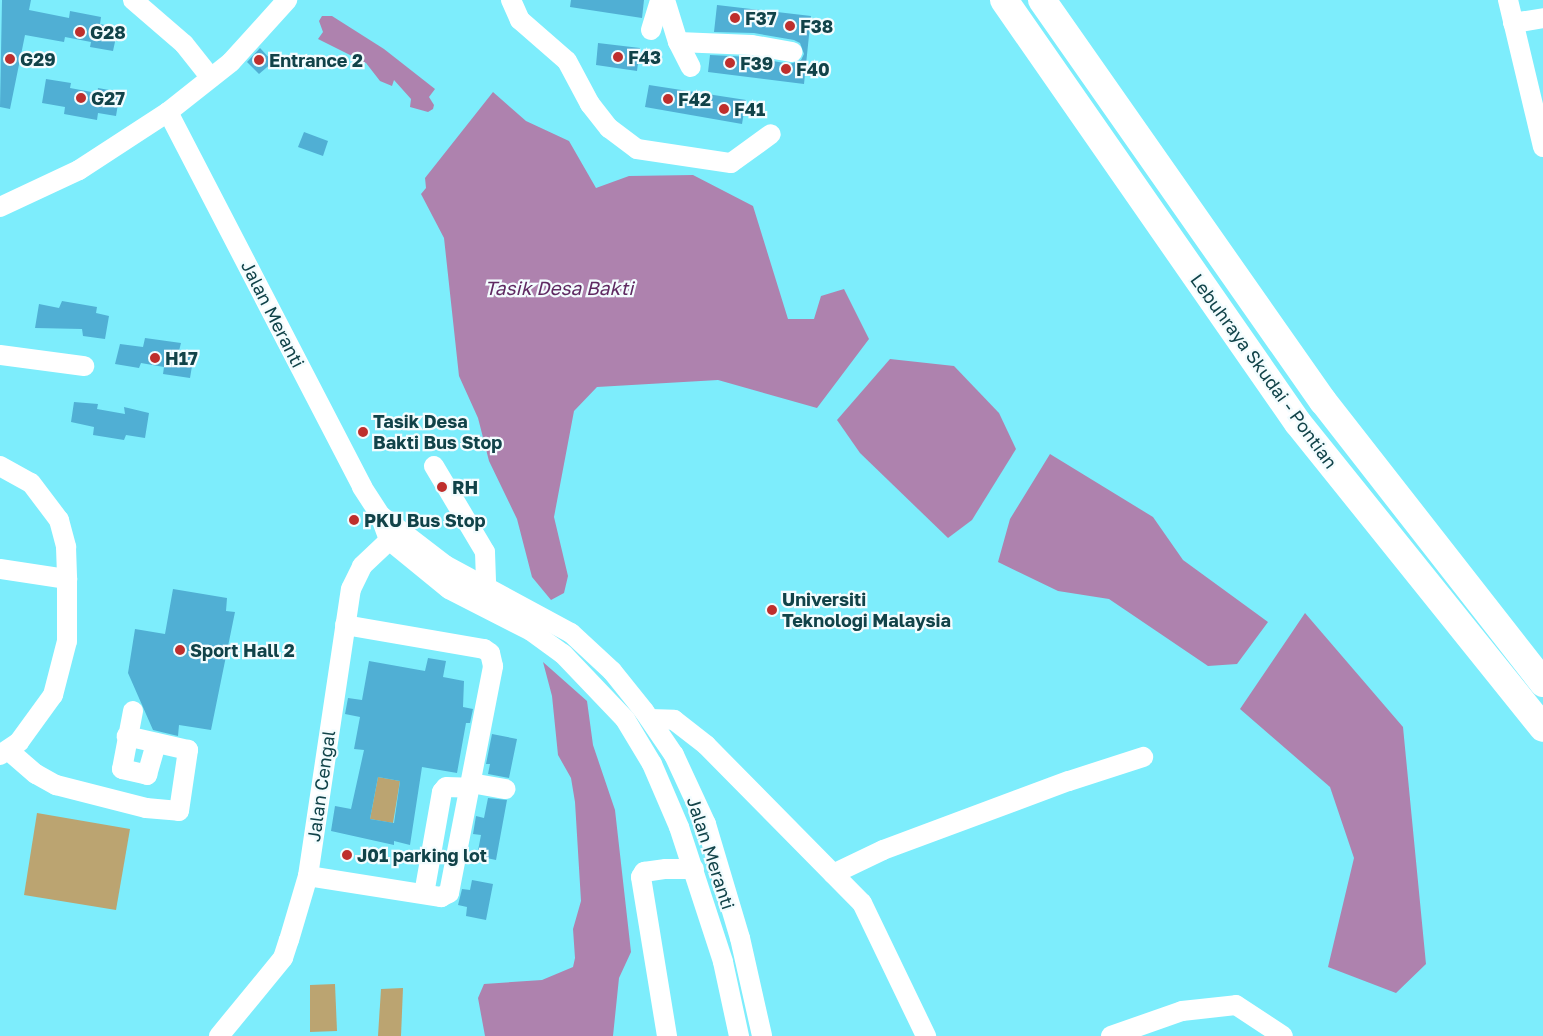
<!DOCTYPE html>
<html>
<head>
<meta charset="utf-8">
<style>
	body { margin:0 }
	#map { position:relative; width:1543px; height:1036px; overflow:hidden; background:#7dedfc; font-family:"Golos Text",sans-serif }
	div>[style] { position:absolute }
	.green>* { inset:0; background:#bba471 }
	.water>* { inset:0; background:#ae82ae }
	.building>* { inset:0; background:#50afd4 }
	.minor>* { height:20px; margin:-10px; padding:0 10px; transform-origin:10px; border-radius:10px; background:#fff }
	.highway>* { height:28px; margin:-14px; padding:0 14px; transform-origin:14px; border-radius:14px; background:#fff }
	.dots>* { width:14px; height:14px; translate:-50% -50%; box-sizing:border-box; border:2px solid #f3fcfe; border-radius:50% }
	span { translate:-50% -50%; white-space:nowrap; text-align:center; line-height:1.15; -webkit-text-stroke:4.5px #f3fcfe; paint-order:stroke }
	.poi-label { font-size:18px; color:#114349; font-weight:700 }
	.left { translate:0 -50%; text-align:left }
	.street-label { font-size:18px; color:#114349 }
	.water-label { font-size:19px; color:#5f2961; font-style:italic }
</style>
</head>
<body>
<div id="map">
	<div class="green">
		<i style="clip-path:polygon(378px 777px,400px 781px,393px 823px,370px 819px)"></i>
		<i style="clip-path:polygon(37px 813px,130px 829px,116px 910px,24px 895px)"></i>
		<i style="clip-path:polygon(335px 984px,337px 1031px,310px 1032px,310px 985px)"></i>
		<i style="clip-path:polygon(403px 988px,401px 1036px,378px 1036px,381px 989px)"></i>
	</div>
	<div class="water">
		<i style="clip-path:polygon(322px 16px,332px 16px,384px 49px,435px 89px,429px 97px,434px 105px,433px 109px,428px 112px,410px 107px,411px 99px,394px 80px,392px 86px,380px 81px,366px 63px,318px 39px,323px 32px,319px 21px)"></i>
		<i style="clip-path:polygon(493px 92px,526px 121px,569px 141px,596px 188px,629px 176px,693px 175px,753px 206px,788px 319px,814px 319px,821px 296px,844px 289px,869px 339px,817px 408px,718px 380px,597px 387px,574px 411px,554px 517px,568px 576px,564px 593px,551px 600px,532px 577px,517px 519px,489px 461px,478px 418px,459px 376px,444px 238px,421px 194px,426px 188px,425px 178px)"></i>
		<i style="clip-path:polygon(890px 359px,954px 366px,999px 413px,1016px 449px,972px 520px,948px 538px,860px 453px,837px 420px)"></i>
		<i style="clip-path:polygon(1050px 454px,1153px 517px,1183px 560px,1268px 622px,1237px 664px,1208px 666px,1109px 599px,1058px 591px,998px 562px,1010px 519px)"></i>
		<i style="clip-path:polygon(1305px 613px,1403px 727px,1426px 964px,1396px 993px,1328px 967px,1354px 858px,1330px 787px,1240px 709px)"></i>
		<i style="clip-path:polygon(543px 662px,587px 701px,593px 745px,615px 810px,631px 952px,619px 978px,613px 1036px,485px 1036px,478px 998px,484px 984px,542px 980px,573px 967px,575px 958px,573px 929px,581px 901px,575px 802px,571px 778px,558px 755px,552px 696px)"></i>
	</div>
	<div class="building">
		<i style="clip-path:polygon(2px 0,31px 0,29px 10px,69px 18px,70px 11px,101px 17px,100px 24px,118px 28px,113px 51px,90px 47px,91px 42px,65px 37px,64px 42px,25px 35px,10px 109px,0 107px)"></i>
		<i style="clip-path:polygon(571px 0,644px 0,642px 18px,570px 7px)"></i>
		<i style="clip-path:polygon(717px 5px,811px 16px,804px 84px,708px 72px,710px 55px,751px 57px,790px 64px,801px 60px,804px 54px,800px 43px,794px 40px,754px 33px,714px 32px)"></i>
		<i style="clip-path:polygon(598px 43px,640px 48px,637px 71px,596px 65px)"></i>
		<i style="clip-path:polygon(260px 48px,273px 62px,259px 74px,247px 62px)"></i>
		<i style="clip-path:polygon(46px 79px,71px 83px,70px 88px,97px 93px,98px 88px,120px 92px,116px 116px,98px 113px,97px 120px,64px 114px,65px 107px,42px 103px)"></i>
		<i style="clip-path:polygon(649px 85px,746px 100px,742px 124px,645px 107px)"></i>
		<i style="clip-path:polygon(304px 132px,328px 141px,323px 156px,298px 147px)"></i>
		<i style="clip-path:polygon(62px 301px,97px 307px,96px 313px,109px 316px,105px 339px,83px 336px,82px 329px,35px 328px,39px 304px,59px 308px)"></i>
		<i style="clip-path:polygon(145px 338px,181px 343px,179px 351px,194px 354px,190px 378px,163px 374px,164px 367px,141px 363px,139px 368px,115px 364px,120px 344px,143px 347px)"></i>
		<i style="clip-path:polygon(74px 402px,98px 404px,97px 409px,125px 414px,124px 407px,149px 413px,145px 438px,126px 435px,124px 440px,93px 435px,94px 427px,71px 422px)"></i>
		<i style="clip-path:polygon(173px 589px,227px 598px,226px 611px,235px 612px,211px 730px,179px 725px,178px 736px,153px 730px,128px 673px,135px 629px,165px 634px)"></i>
		<i style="clip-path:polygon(evenodd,428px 658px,446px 661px,443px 677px,464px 681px,463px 707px,473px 709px,470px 723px,466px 723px,457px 773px,422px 767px,410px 845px,394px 841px,394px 845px,331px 831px,335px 806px,351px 809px,364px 750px,354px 749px,360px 717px,345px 714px,348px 698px,362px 700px,369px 661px,425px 671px,428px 658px,378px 777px,400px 781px,394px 823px,370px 819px,378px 777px)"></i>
		<i style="clip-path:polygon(492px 734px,517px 739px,509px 778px,488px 774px,490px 764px,486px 764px)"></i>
		<i style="clip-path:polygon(488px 798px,507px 800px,496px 860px,477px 856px,481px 835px,473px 834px,476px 816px,484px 818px)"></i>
		<i style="clip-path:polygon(472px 880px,493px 884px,486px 920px,466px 916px,467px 907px,458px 905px,462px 889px,470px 890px)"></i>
	</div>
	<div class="minor">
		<i style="left:133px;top:0;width:67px;rotate:40.8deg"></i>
		<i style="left:184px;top:44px;width:43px;rotate:51.5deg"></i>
		<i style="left:511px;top:0;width:22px;rotate:66deg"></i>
		<i style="left:520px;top:20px;width:62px;rotate:41.1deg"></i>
		<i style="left:567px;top:61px;width:49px;rotate:61.9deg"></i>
		<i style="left:590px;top:104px;width:31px;rotate:52deg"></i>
		<i style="left:609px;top:128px;width:35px;rotate:37deg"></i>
		<i style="left:637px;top:149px;width:95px;rotate:8.5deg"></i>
		<i style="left:731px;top:163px;width:49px;rotate:-35.9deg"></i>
		<i style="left:665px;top:0;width:44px;rotate:72.8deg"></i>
		<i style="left:678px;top:42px;width:28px;rotate:63deg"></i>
		<i style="left:1508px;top:0;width:151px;rotate:76.6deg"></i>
		<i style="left:1513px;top:23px;width:30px;rotate:-9deg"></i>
		<i style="left:651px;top:30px;width:31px;rotate:-73deg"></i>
		<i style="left:678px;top:42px;width:74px;rotate:2.3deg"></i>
		<i style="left:752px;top:45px;width:41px;rotate:9.9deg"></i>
		<i style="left:168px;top:112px;width:422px;rotate:62.6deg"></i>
		<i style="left:362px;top:487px;width:33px;rotate:57deg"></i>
		<i style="left:380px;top:515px;width:27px;rotate:70deg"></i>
		<i style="left:389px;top:540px;width:77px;rotate:39.2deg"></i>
		<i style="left:449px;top:589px;width:92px;rotate:27.1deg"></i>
		<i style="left:531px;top:631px;width:39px;rotate:36deg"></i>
		<i style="left:563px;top:654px;width:90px;rotate:46.4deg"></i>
		<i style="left:625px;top:719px;width:52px;rotate:59deg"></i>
		<i style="left:652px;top:764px;width:69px;rotate:66.8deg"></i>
		<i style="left:679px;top:827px;width:142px;rotate:71.9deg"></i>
		<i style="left:723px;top:962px;width:76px;rotate:77.8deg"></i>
		<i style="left:0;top:207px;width:87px;rotate:-25.1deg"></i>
		<i style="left:79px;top:170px;width:106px;rotate:-33.1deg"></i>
		<i style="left:168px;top:112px;width:80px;rotate:-38.4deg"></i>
		<i style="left:231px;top:62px;width:84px;rotate:-47.9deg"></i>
		<i style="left:0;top:355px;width:85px;rotate:7.5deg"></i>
		<i style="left:0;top:466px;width:35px;rotate:29deg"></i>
		<i style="left:31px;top:483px;width:46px;rotate:52.9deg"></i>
		<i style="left:59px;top:520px;width:28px;rotate:75deg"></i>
		<i style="left:66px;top:547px;width:32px;rotate:88deg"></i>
		<i style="left:67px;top:579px;width:62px;rotate:90deg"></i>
		<i style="left:67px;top:641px;width:56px;rotate:104.5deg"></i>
		<i style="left:53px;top:695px;width:58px;rotate:125.9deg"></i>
		<i style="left:19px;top:742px;width:23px;rotate:146deg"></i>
		<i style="left:434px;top:466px;width:100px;rotate:59.3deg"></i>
		<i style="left:485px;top:552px;width:35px;rotate:88deg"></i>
		<i style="left:380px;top:515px;width:82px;rotate:37.6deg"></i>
		<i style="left:445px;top:565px;width:143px;rotate:28.4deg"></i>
		<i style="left:571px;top:633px;width:56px;rotate:42.8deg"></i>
		<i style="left:612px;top:671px;width:51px;rotate:51.3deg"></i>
		<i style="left:644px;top:711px;width:53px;rotate:55.7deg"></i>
		<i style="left:674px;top:755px;width:76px;rotate:65.1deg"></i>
		<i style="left:706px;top:824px;width:119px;rotate:73.4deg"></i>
		<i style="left:740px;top:938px;width:100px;rotate:77.3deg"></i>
		<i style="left:0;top:569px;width:68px;rotate:8.5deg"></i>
		<i style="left:133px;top:711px;width:59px;rotate:100.7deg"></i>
		<i style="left:122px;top:769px;width:26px;rotate:13deg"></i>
		<i style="left:147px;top:775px;width:33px;rotate:-74deg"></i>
		<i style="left:650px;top:719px;width:24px;rotate:2deg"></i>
		<i style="left:674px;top:720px;width:41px;rotate:38deg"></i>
		<i style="left:706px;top:745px;width:222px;rotate:45.4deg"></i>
		<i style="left:862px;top:903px;width:148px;rotate:64.3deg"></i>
		<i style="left:8px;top:750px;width:37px;rotate:41deg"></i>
		<i style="left:36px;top:774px;width:23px;rotate:29deg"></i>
		<i style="left:56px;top:785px;width:93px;rotate:14.3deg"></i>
		<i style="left:146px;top:808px;width:33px;rotate:5deg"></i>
		<i style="left:179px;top:811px;width:62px;rotate:-81.6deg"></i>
		<i style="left:188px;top:750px;width:63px;rotate:-167.1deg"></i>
		<i style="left:471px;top:783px;width:35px;rotate:10deg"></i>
		<i style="left:833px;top:874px;width:55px;rotate:-25.6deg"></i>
		<i style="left:883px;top:850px;width:198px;rotate:-20.4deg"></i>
		<i style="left:1069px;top:781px;width:78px;rotate:-18deg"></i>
		<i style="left:308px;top:876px;width:135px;rotate:9deg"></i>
		<i style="left:441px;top:897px;width:9px;rotate:-27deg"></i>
		<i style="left:449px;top:893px;width:231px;rotate:-79deg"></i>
		<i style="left:493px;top:666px;width:13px;rotate:-103deg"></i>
		<i style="left:490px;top:653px;width:7px;rotate:-146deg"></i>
		<i style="left:484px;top:649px;width:141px;rotate:-170.2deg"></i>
		<i style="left:424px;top:894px;width:104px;rotate:-80deg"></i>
		<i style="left:442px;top:792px;width:6px;rotate:-51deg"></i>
		<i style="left:446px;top:787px;width:24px;rotate:2deg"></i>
		<i style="left:219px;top:1036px;width:101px;rotate:-50.6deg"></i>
		<i style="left:283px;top:958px;width:19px;rotate:-72deg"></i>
		<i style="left:289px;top:940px;width:67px;rotate:-73.5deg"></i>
		<i style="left:308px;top:876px;width:290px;rotate:-81.5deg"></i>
		<i style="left:351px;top:589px;width:25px;rotate:-64deg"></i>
		<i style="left:362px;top:566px;width:51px;rotate:-43.4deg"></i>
		<i style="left:667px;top:1036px;width:161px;rotate:-99.3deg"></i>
		<i style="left:641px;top:877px;width:6px;rotate:-59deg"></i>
		<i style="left:644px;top:872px;width:22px;rotate:-8deg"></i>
		<i style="left:666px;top:869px;width:28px"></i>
		<i style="left:1111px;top:1036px;width:75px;rotate:-19.4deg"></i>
		<i style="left:1182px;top:1011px;width:54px;rotate:-6.3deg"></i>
		<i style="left:1236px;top:1005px;width:56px;rotate:33.4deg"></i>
	</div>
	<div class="highway">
		<i style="left:1004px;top:0;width:515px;rotate:55.2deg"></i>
		<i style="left:1298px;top:423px;width:391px;rotate:51.2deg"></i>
		<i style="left:1042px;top:0;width:490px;rotate:55deg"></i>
		<i style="left:1323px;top:401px;width:358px;rotate:52deg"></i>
	</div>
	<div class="dots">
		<i style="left:735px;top:18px;background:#be2f2d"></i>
		<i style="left:790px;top:26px;background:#be2f2d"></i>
		<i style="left:80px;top:32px;background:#be2f2d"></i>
		<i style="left:618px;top:57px;background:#be2f2d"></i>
		<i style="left:10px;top:59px;background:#be2f2d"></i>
		<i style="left:259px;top:60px;background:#be2f2d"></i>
		<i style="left:730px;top:63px;background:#be2f2d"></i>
		<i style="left:786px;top:69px;background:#be2f2d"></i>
		<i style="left:81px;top:98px;background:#be2f2d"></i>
		<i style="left:668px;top:99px;background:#be2f2d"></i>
		<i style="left:724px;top:109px;background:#be2f2d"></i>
		<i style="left:155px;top:358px;background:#be2f2d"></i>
		<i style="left:363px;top:432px;background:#be2f2d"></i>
		<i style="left:442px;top:487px;background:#be2f2d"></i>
		<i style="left:354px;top:520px;background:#be2f2d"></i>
		<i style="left:772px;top:610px;background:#be2f2d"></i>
		<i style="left:180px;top:650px;background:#be2f2d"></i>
		<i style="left:347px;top:855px;background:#be2f2d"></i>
	</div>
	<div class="poi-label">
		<span class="left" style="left:745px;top:18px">F37</span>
		<span class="left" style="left:800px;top:26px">F38</span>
		<span class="left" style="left:90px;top:32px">G28</span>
		<span class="left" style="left:628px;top:57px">F43</span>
		<span class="left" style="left:20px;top:59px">G29</span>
		<span class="left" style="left:269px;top:60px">Entrance 2</span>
		<span class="left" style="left:740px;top:63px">F39</span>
		<span class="left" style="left:796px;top:69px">F40</span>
		<span class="left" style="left:91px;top:98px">G27</span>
		<span class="left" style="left:678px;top:99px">F42</span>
		<span class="left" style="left:734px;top:109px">F41</span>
		<span class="left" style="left:165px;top:358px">H17</span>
		<span class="left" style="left:373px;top:432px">Tasik Desa<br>Bakti Bus Stop</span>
		<span class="left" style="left:452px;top:487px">RH</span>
		<span class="left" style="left:364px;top:520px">PKU Bus Stop</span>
		<span class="left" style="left:782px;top:610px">Universiti<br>Teknologi Malaysia</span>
		<span class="left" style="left:190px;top:650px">Sport Hall 2</span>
		<span class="left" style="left:357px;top:855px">J01 parking lot</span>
	</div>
	<div class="street-label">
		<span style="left:273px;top:314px;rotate:63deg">Jalan Meranti</span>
		<span style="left:1264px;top:371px;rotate:54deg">Lebuhraya Skudai - Pontian</span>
		<span style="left:321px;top:786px;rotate:-82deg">Jalan Cengal</span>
		<span style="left:711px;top:853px;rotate:72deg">Jalan Meranti</span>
	</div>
	<div class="water-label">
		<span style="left:559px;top:288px">Tasik Desa Bakti</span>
	</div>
</div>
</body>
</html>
